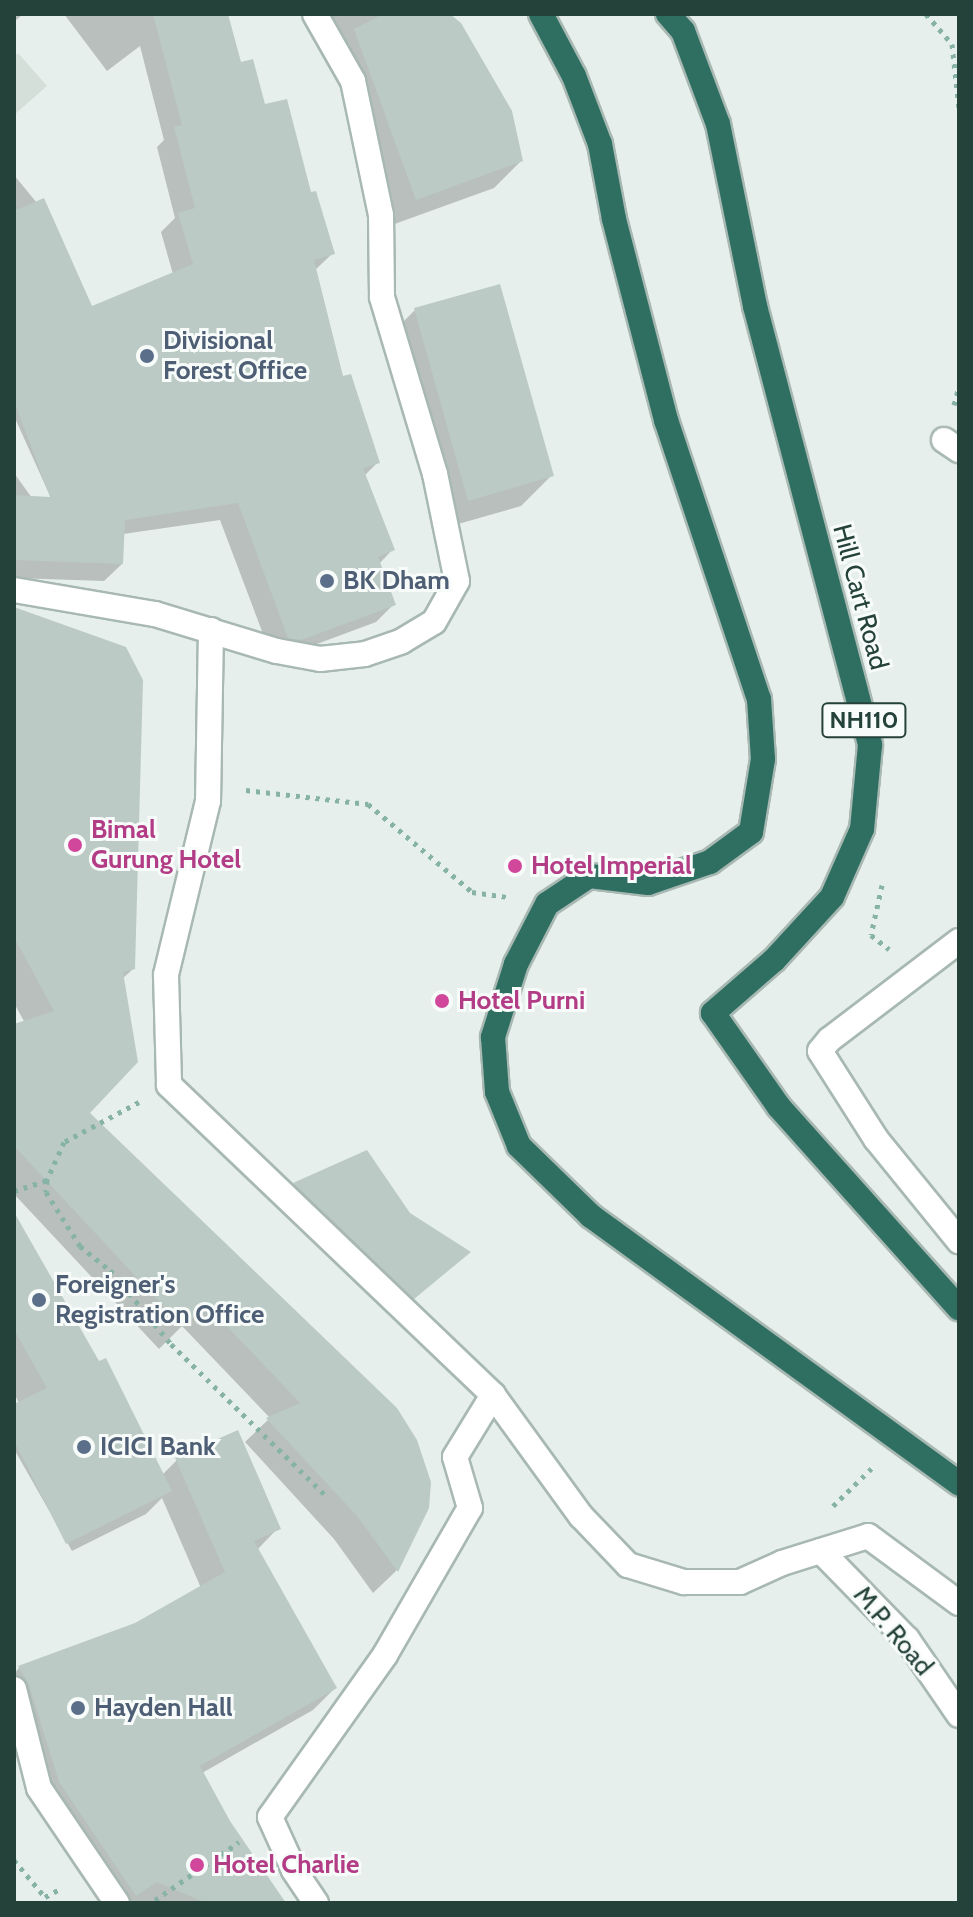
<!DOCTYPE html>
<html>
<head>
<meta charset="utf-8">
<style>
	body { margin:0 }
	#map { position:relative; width:973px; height:1917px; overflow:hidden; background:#e6efeb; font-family:Cabin,sans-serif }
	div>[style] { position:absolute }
	.built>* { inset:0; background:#d4dfda }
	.shadow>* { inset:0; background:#0003 }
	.building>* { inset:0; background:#bbcac4 }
	.path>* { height:5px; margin-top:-2.5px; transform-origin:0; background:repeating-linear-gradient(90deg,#86b3a5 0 4px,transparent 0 10px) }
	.roads { filter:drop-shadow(2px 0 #a8b8b2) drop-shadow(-2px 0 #a8b8b2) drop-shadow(0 2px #a8b8b2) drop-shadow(0 -2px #a8b8b2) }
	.minor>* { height:24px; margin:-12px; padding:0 12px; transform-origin:12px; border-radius:12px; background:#fff }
	.highway>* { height:24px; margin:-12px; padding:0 12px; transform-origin:12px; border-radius:12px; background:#2f6f62 }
	.dots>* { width:22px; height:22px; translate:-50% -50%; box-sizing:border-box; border:4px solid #f7fbf9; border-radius:50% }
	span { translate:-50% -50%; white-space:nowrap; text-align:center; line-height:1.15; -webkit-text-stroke:6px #f7fbf9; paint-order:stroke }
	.shield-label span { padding:2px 6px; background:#f7fbf9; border:2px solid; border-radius:6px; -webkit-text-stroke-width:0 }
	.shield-label { font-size:24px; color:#24423a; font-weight:700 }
	.service-label { font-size:26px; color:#4e5e75; font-weight:700 }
	.left { translate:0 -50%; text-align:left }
	.street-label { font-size:26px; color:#24423a }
	.hotel-label { font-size:26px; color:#b23c85; font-weight:700 }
	.frame { position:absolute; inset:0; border:16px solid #24423a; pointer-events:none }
</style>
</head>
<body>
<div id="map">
	<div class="built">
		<i style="clip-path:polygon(18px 53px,47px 86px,14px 115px,14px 56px)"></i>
	</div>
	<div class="shadow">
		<i style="clip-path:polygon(14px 14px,23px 14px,14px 22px)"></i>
		<i style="clip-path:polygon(64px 14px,226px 14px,239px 65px,310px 195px,333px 253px,314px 271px,342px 379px,378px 462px,364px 476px,392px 550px,379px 564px,394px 604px,376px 622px,282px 657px,271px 655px,220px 520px,123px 534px,122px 564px,104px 581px,14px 578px,14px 473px,37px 505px,51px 498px,14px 416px,14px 175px,37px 203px,91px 309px,173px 274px,161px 232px,175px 218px,157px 147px,164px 140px,140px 46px,107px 71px)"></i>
		<i style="clip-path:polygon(315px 14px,447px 14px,521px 161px,494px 188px,389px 226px)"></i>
		<i style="clip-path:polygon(415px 310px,551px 476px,521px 506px,437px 530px,385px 340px)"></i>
		<i style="clip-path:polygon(14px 609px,133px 969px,122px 979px,87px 1113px,427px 1508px,396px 1571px,373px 1593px,334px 1539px,245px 1442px,270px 1418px,182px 1326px,159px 1349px,14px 1194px,14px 1027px,25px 1023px,14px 1003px)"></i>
		<i style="clip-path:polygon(366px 1152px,409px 1215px,467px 1252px,392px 1318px,274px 1205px,294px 1185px)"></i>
		<i style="clip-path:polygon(14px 1216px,162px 1475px,177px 1460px,278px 1528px,257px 1550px,335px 1688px,313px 1710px,202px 1773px,228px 1822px,284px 1903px,105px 1903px,14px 1728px,14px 1674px,19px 1668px,136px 1625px,201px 1588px,162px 1498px,146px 1514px,72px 1551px,14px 1449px,14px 1411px,20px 1405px,14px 1393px)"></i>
	</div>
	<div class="building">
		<i style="clip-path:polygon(153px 14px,228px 14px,241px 62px,253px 59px,265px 104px,287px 99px,311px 192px,316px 191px,335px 254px,314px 260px,343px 376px,351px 374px,380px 463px,363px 468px,395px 550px,378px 557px,396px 605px,301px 640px,288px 638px,238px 503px,125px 520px,123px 564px,14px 560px,14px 495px,50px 497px,14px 401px,14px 211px,44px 198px,92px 306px,193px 264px,178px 213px,195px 208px,174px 127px,182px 125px)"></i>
		<i style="clip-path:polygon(383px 14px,450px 14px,461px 23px,512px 111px,523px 161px,416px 200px,354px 29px)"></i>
		<i style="clip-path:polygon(500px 284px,554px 476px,468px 501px,414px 308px)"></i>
		<i style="clip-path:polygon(14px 607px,126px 647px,143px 680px,135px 969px,123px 972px,138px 1062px,90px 1113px,397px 1408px,417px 1440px,431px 1482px,429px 1508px,398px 1572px,357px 1516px,266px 1418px,300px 1403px,206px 1304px,183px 1327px,14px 1146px,14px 1024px,54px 1011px,14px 937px)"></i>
		<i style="clip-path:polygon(367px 1150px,410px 1213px,471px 1252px,414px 1299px,293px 1183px)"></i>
		<i style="clip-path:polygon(14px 1212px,99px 1361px,106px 1358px,172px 1491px,66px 1544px,14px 1441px,14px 1404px,47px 1388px,14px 1330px)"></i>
		<i style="clip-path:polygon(238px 1430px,281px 1529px,254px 1541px,337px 1688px,200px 1766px,230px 1821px,286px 1903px,206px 1903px,157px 1882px,136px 1896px,59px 1782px,29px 1685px,18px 1666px,135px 1623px,225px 1572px,175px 1458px)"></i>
	</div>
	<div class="path">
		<i style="left:926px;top:14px;width:40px;rotate:49deg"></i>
		<i style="left:952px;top:44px;width:64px;rotate:83.8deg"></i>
		<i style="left:954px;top:405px;width:20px;rotate:-75deg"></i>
		<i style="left:246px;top:790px;width:123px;rotate:6.5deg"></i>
		<i style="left:368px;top:804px;width:136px;rotate:40.2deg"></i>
		<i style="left:472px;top:892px;width:35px;rotate:8deg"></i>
		<i style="left:882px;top:885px;width:51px;rotate:102.4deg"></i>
		<i style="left:871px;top:935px;width:23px;rotate:38deg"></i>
		<i style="left:139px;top:1102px;width:85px;rotate:151.9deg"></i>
		<i style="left:64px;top:1142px;width:42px;rotate:114.1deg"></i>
		<i style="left:47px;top:1180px;width:12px;rotate:95deg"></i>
		<i style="left:46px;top:1192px;width:64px;rotate:57.8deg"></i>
		<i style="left:80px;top:1246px;width:38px;rotate:39deg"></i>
		<i style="left:110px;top:1270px;width:96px;rotate:50.5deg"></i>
		<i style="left:171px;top:1344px;width:214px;rotate:44.4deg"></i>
		<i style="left:14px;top:1191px;width:35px;rotate:-18deg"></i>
		<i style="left:833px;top:1506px;width:59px;rotate:-44.3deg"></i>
		<i style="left:14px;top:1860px;width:48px;rotate:50deg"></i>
		<i style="left:45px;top:1897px;width:19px;rotate:-28deg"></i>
		<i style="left:155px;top:1900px;width:102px;rotate:-34.6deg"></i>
	</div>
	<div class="roads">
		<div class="minor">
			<i style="left:944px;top:440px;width:18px;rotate:34deg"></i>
			<i style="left:14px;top:590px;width:143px;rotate:9.7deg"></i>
			<i style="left:155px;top:614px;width:127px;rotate:16.9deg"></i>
			<i style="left:277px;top:651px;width:44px;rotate:10.5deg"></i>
			<i style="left:320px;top:659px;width:45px;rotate:-6.3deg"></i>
			<i style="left:365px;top:654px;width:39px;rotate:-19deg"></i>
			<i style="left:402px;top:641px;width:37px;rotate:-31deg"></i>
			<i style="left:434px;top:622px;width:47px;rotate:-60.7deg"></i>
			<i style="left:457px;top:581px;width:109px;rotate:-101.6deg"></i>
			<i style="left:435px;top:474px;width:185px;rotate:-106.7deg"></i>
			<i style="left:382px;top:297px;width:82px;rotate:-90.7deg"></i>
			<i style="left:381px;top:215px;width:137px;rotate:-101.8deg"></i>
			<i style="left:353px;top:81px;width:77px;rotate:-119.6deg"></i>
			<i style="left:211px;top:630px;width:171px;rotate:91deg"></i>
			<i style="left:208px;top:801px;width:179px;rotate:103.6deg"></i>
			<i style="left:166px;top:975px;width:110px;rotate:88.4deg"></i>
			<i style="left:169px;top:1085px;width:448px;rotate:43.7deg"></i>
			<i style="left:493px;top:1395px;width:150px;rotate:54deg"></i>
			<i style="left:581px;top:1516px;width:68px;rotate:46.2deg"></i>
			<i style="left:628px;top:1565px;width:59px;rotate:16.9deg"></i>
			<i style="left:684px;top:1582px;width:56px"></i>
			<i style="left:740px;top:1582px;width:46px;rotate:-24.3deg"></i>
			<i style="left:782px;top:1563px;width:90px;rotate:-17.4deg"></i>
			<i style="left:868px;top:1536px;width:113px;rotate:36.4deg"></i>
			<i style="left:959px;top:941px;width:163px;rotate:142.7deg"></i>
			<i style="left:829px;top:1040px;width:14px;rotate:129deg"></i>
			<i style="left:820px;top:1051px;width:104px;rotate:57.5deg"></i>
			<i style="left:876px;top:1139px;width:132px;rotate:50.9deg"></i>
			<i style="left:821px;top:1551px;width:123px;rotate:45.7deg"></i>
			<i style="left:907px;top:1639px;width:92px;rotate:55.6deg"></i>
			<i style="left:14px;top:1689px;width:102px;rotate:75.8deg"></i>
			<i style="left:39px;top:1788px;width:139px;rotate:55.9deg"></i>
			<i style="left:316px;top:1903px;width:40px;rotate:-124deg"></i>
			<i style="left:294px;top:1870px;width:58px;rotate:-114.4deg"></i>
			<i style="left:270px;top:1817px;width:199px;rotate:-54.6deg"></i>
			<i style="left:385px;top:1655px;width:170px;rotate:-60deg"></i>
			<i style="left:470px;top:1508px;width:53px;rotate:-106.4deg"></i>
			<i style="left:455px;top:1457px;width:73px;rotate:-58.5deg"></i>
		</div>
		<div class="highway">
			<i style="left:541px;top:14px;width:70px;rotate:62deg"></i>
			<i style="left:574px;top:76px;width:73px;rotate:69.1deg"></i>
			<i style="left:600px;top:144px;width:76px;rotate:79.4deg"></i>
			<i style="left:614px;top:219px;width:208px;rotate:75.5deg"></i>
			<i style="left:666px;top:420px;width:294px;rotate:71.6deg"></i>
			<i style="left:759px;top:699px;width:60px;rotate:86.2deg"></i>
			<i style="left:763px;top:759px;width:74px;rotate:99.3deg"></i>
			<i style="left:751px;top:832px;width:51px;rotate:143.8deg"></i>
			<i style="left:710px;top:862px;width:65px;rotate:161.3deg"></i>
			<i style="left:648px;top:883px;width:59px;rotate:-173.2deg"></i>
			<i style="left:589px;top:876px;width:50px;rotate:146.3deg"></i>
			<i style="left:547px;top:904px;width:68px;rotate:117.3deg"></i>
			<i style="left:516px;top:964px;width:77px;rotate:107.5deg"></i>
			<i style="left:493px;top:1037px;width:55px;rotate:85.8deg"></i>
			<i style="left:497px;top:1092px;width:58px;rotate:67.8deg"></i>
			<i style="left:519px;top:1146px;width:100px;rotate:44.2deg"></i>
			<i style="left:591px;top:1216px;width:455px;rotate:36deg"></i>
			<i style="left:668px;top:14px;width:23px;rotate:49deg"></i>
			<i style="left:683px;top:31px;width:99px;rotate:69.4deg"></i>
			<i style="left:718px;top:124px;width:186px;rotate:78.5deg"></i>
			<i style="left:755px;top:306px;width:454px;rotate:75.3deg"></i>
			<i style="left:870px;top:745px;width:84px;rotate:95.4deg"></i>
			<i style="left:862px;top:829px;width:74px;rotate:113.8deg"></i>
			<i style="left:832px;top:897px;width:86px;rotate:132.6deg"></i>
			<i style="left:774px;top:960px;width:81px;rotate:139deg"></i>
			<i style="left:713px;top:1013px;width:115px;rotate:54.9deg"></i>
			<i style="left:779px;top:1107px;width:270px;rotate:48.2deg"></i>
		</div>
	</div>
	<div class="dots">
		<i style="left:147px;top:356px;background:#5c6f8a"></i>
		<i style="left:327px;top:581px;background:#5c6f8a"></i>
		<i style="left:75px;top:845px;background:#d1479c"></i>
		<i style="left:515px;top:866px;background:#d1479c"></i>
		<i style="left:442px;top:1001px;background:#d1479c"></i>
		<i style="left:39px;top:1300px;background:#5c6f8a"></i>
		<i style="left:84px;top:1447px;background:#5c6f8a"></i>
		<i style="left:78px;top:1708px;background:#5c6f8a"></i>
		<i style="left:197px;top:1865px;background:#d1479c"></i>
	</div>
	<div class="shield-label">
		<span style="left:864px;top:720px">NH110</span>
	</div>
	<div class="service-label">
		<span class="left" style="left:163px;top:356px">Divisional<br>Forest Office</span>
		<span class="left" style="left:343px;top:581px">BK Dham</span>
		<span class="left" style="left:55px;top:1300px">Foreigner's<br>Registration Office</span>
		<span class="left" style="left:100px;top:1447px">ICICI Bank</span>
		<span class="left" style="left:94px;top:1708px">Hayden Hall</span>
	</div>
	<div class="street-label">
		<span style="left:860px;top:597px;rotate:75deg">Hill Cart Road</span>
		<span style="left:893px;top:1631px;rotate:50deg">M.P. Road</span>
	</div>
	<div class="hotel-label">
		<span class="left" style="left:91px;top:845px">Bimal<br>Gurung Hotel</span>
		<span class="left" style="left:531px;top:866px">Hotel Imperial</span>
		<span class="left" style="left:458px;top:1001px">Hotel Purni</span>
		<span class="left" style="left:213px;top:1865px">Hotel Charlie</span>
	</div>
	<div class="frame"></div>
</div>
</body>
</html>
